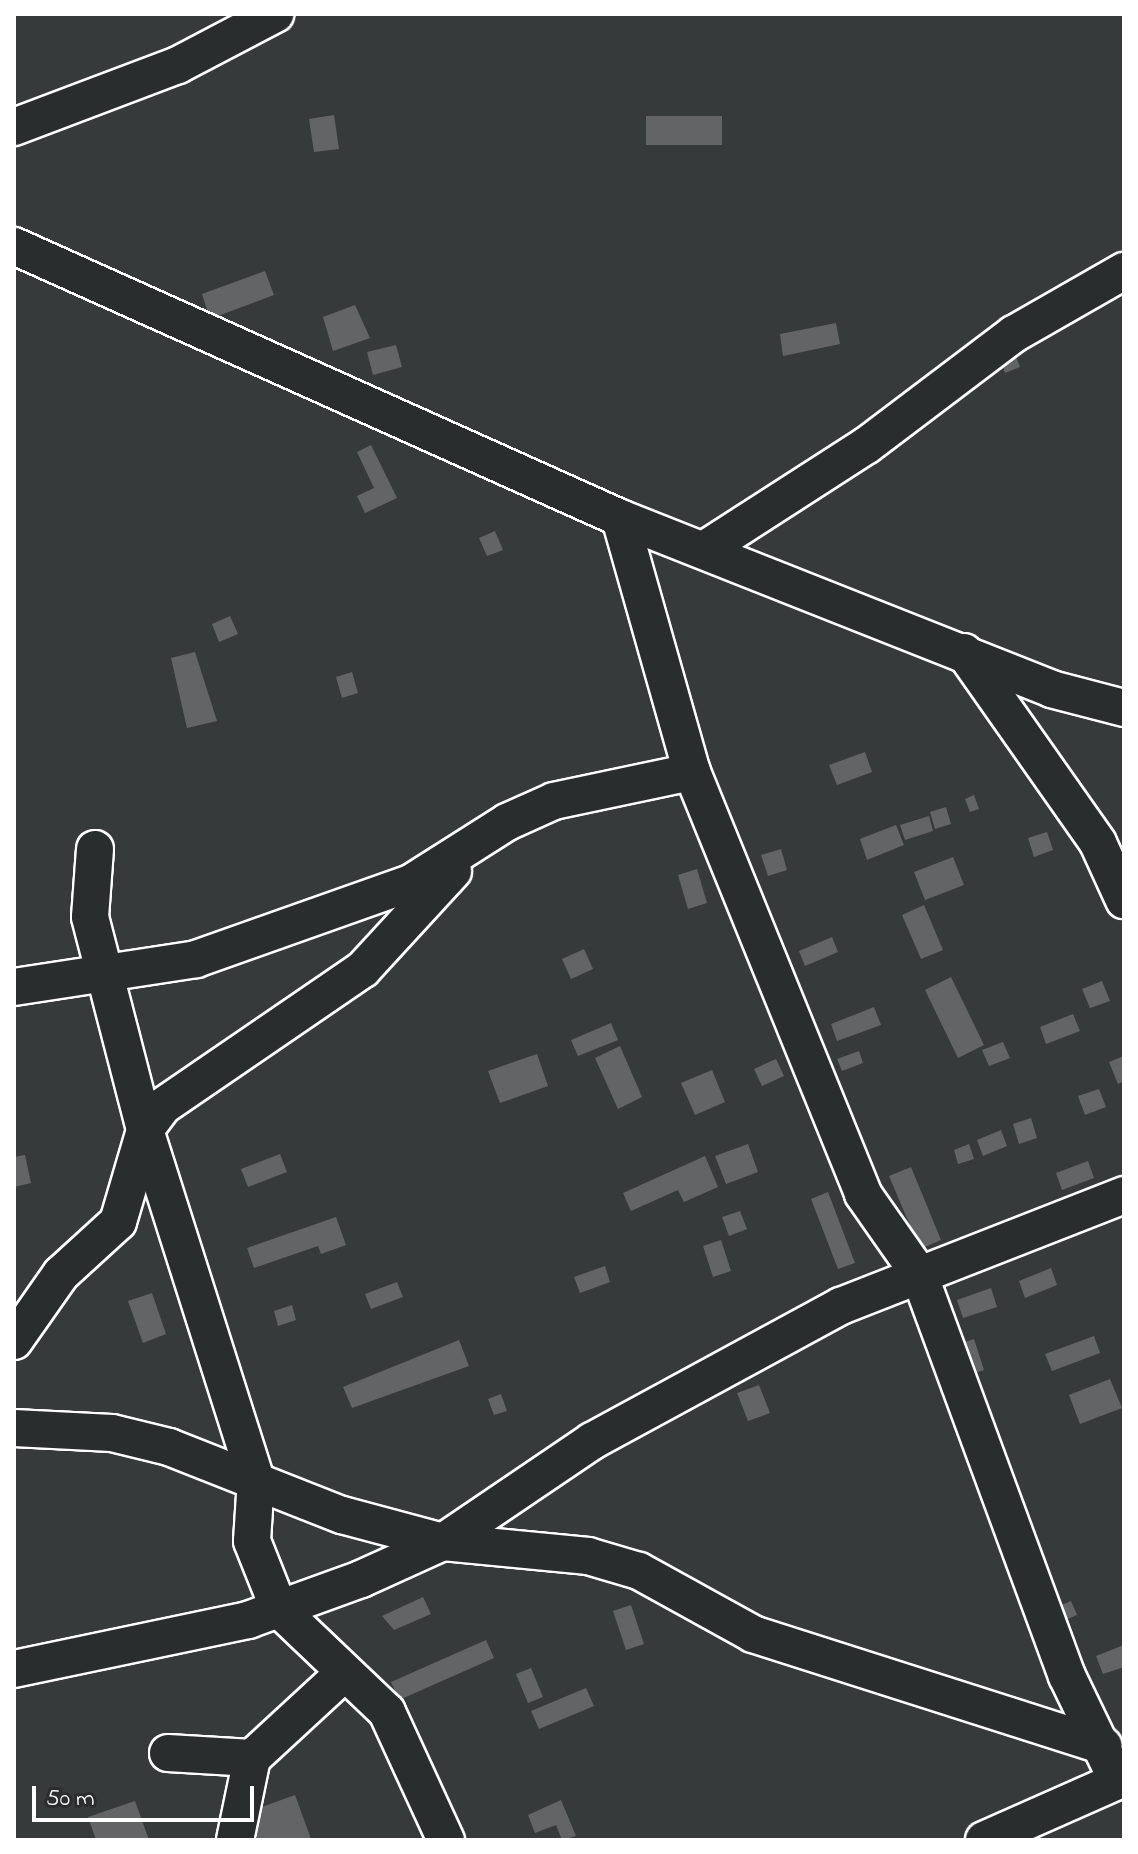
<!DOCTYPE html>
<html>
<head>
<meta charset="utf-8">
<style>
	body { margin:0 }
	#map { position:relative; width:1138px; height:1854px; overflow:hidden; background:#373a3b; font-family:"Indie Flower",sans-serif }
	div>[style] { position:absolute }
	.building>* { inset:0; background:#636465 }
	.roads { filter:drop-shadow(2px 0 #fff) drop-shadow(-2px 0 #fff) drop-shadow(0 2px #fff) drop-shadow(0 -2px #fff) }
	.street>* { height:36px; margin:-18px; padding:0 18px; transform-origin:18px; border-radius:18px; background:#2a2d2e }
	span { translate:-50% -50%; white-space:nowrap; text-align:center; line-height:1.15; -webkit-text-stroke:6px #2a2d2e; paint-order:stroke }
	.frame { position:absolute; inset:0; border:16px solid #fff; pointer-events:none }
	.scale { position:absolute; left:32px; top:1786px; width:222px; height:36px; box-sizing:border-box; border:4px solid #fff; border-top:0; padding-left:10px; font-size:24px; line-height:28px; white-space:nowrap; color:#fff; -webkit-text-stroke:6px #2a2d2e; paint-order:stroke }
</style>
</head>
<body>
<div id="map">
	<div class="building">
		<i style="clip-path:polygon(334px 115px,339px 149px,314px 152px,309px 119px)"></i>
		<i style="clip-path:polygon(646px 116px,722px 116px,722px 145px,646px 145px)"></i>
		<i style="clip-path:polygon(265px 271px,274px 295px,210px 319px,202px 294px)"></i>
		<i style="clip-path:polygon(355px 305px,370px 338px,333px 351px,323px 317px)"></i>
		<i style="clip-path:polygon(836px 323px,840px 344px,783px 356px,780px 334px)"></i>
		<i style="clip-path:polygon(396px 345px,402px 367px,373px 375px,367px 352px)"></i>
		<i style="clip-path:polygon(1014px 351px,1020px 367px,1005px 373px,999px 355px)"></i>
		<i style="clip-path:polygon(371px 445px,397px 498px,365px 513px,357px 496px,374px 488px,357px 452px)"></i>
		<i style="clip-path:polygon(495px 531px,503px 550px,487px 556px,479px 538px)"></i>
		<i style="clip-path:polygon(230px 616px,238px 634px,219px 642px,212px 624px)"></i>
		<i style="clip-path:polygon(195px 652px,217px 721px,187px 728px,171px 658px)"></i>
		<i style="clip-path:polygon(352px 672px,358px 693px,342px 698px,336px 677px)"></i>
		<i style="clip-path:polygon(865px 752px,872px 772px,837px 785px,829px 765px)"></i>
		<i style="clip-path:polygon(974px 795px,979px 809px,970px 812px,965px 799px)"></i>
		<i style="clip-path:polygon(946px 807px,951px 824px,935px 829px,930px 812px)"></i>
		<i style="clip-path:polygon(929px 816px,933px 831px,905px 840px,900px 825px)"></i>
		<i style="clip-path:polygon(896px 825px,904px 845px,867px 860px,860px 839px)"></i>
		<i style="clip-path:polygon(1047px 832px,1053px 850px,1034px 857px,1028px 838px)"></i>
		<i style="clip-path:polygon(781px 849px,787px 870px,768px 876px,761px 855px)"></i>
		<i style="clip-path:polygon(953px 857px,964px 885px,925px 900px,914px 872px)"></i>
		<i style="clip-path:polygon(697px 869px,707px 903px,688px 909px,678px 875px)"></i>
		<i style="clip-path:polygon(924px 905px,943px 950px,921px 959px,902px 915px)"></i>
		<i style="clip-path:polygon(832px 937px,838px 952px,805px 966px,799px 951px)"></i>
		<i style="clip-path:polygon(584px 949px,593px 969px,571px 979px,562px 959px)"></i>
		<i style="clip-path:polygon(951px 977px,984px 1045px,958px 1058px,925px 990px)"></i>
		<i style="clip-path:polygon(1102px 981px,1110px 1001px,1090px 1008px,1082px 989px)"></i>
		<i style="clip-path:polygon(874px 1007px,881px 1025px,837px 1041px,831px 1024px)"></i>
		<i style="clip-path:polygon(1073px 1014px,1080px 1031px,1046px 1044px,1040px 1027px)"></i>
		<i style="clip-path:polygon(611px 1023px,618px 1040px,578px 1056px,571px 1040px)"></i>
		<i style="clip-path:polygon(1003px 1042px,1010px 1058px,989px 1066px,982px 1050px)"></i>
		<i style="clip-path:polygon(620px 1046px,642px 1097px,618px 1109px,595px 1058px)"></i>
		<i style="clip-path:polygon(859px 1051px,863px 1063px,842px 1071px,837px 1059px)"></i>
		<i style="clip-path:polygon(537px 1054px,548px 1086px,500px 1103px,488px 1071px)"></i>
		<i style="clip-path:polygon(1124px 1056px,1124px 1081px,1118px 1084px,1109px 1062px)"></i>
		<i style="clip-path:polygon(776px 1059px,784px 1076px,762px 1086px,754px 1069px)"></i>
		<i style="clip-path:polygon(712px 1070px,725px 1102px,695px 1115px,681px 1083px)"></i>
		<i style="clip-path:polygon(1099px 1089px,1106px 1107px,1085px 1115px,1078px 1096px)"></i>
		<i style="clip-path:polygon(1031px 1118px,1037px 1138px,1019px 1144px,1013px 1124px)"></i>
		<i style="clip-path:polygon(1001px 1130px,1007px 1146px,983px 1156px,977px 1140px)"></i>
		<i style="clip-path:polygon(748px 1144px,758px 1172px,726px 1184px,715px 1156px)"></i>
		<i style="clip-path:polygon(969px 1144px,974px 1159px,958px 1164px,954px 1150px)"></i>
		<i style="clip-path:polygon(280px 1154px,287px 1172px,248px 1187px,241px 1169px)"></i>
		<i style="clip-path:polygon(25px 1155px,31px 1183px,14px 1187px,14px 1157px)"></i>
		<i style="clip-path:polygon(705px 1156px,718px 1187px,684px 1202px,678px 1190px,631px 1211px,623px 1193px)"></i>
		<i style="clip-path:polygon(1088px 1161px,1094px 1178px,1062px 1190px,1056px 1173px)"></i>
		<i style="clip-path:polygon(911px 1167px,941px 1240px,920px 1249px,889px 1176px)"></i>
		<i style="clip-path:polygon(828px 1192px,855px 1263px,838px 1269px,811px 1199px)"></i>
		<i style="clip-path:polygon(740px 1211px,747px 1229px,729px 1236px,722px 1217px)"></i>
		<i style="clip-path:polygon(336px 1217px,346px 1245px,321px 1254px,318px 1246px,254px 1268px,247px 1248px)"></i>
		<i style="clip-path:polygon(721px 1240px,731px 1271px,713px 1277px,703px 1246px)"></i>
		<i style="clip-path:polygon(605px 1266px,610px 1282px,580px 1293px,574px 1277px)"></i>
		<i style="clip-path:polygon(1051px 1268px,1057px 1285px,1025px 1298px,1019px 1281px)"></i>
		<i style="clip-path:polygon(397px 1282px,403px 1297px,371px 1309px,365px 1294px)"></i>
		<i style="clip-path:polygon(991px 1288px,997px 1307px,963px 1318px,957px 1300px)"></i>
		<i style="clip-path:polygon(152px 1293px,166px 1334px,143px 1343px,128px 1301px)"></i>
		<i style="clip-path:polygon(292px 1305px,296px 1320px,278px 1326px,274px 1311px)"></i>
		<i style="clip-path:polygon(1094px 1336px,1100px 1353px,1052px 1371px,1045px 1354px)"></i>
		<i style="clip-path:polygon(974px 1339px,984px 1370px,966px 1376px,956px 1345px)"></i>
		<i style="clip-path:polygon(459px 1340px,469px 1366px,352px 1408px,343px 1387px)"></i>
		<i style="clip-path:polygon(1110px 1379px,1122px 1408px,1080px 1424px,1069px 1395px)"></i>
		<i style="clip-path:polygon(759px 1385px,770px 1413px,748px 1421px,737px 1393px)"></i>
		<i style="clip-path:polygon(501px 1394px,507px 1411px,494px 1415px,488px 1399px)"></i>
		<i style="clip-path:polygon(423px 1597px,431px 1614px,394px 1630px,382px 1616px)"></i>
		<i style="clip-path:polygon(1071px 1601px,1077px 1615px,1063px 1621px,1057px 1607px)"></i>
		<i style="clip-path:polygon(631px 1605px,644px 1644px,626px 1650px,613px 1611px)"></i>
		<i style="clip-path:polygon(486px 1640px,494px 1658px,399px 1700px,391px 1682px)"></i>
		<i style="clip-path:polygon(1124px 1645px,1124px 1667px,1103px 1674px,1096px 1656px)"></i>
		<i style="clip-path:polygon(531px 1668px,543px 1697px,528px 1703px,516px 1674px)"></i>
		<i style="clip-path:polygon(586px 1688px,594px 1706px,539px 1729px,531px 1711px)"></i>
		<i style="clip-path:polygon(295px 1795px,311px 1839px,258px 1840px,248px 1812px)"></i>
		<i style="clip-path:polygon(561px 1800px,576px 1836px,562px 1840px,556px 1825px,535px 1833px,528px 1815px)"></i>
		<i style="clip-path:polygon(135px 1801px,149px 1840px,96px 1840px,88px 1817px)"></i>
	</div>
	<div class="roads">
		<div class="street">
			<i style="left:14px;top:127px;width:175px;rotate:-20.7deg"></i>
			<i style="left:178px;top:65px;width:110px;rotate:-27.7deg"></i>
			<i style="left:14px;top:246px;width:664px;rotate:24.17deg"></i>
			<i style="left:620px;top:518px;width:464px;rotate:21.6deg"></i>
			<i style="left:1051px;top:689px;width:75px;rotate:14.6deg"></i>
			<i style="left:620px;top:518px;width:264px;rotate:74.2deg"></i>
			<i style="left:692px;top:772px;width:455px;rotate:67.9deg"></i>
			<i style="left:863px;top:1194px;width:98px;rotate:55deg"></i>
			<i style="left:919px;top:1274px;width:428px;rotate:69.8deg"></i>
			<i style="left:1067px;top:1676px;width:115px;rotate:64.3deg"></i>
			<i style="left:707px;top:548px;width:190px;rotate:-32.8deg"></i>
			<i style="left:867px;top:445px;width:184px;rotate:-37.1deg"></i>
			<i style="left:1014px;top:334px;width:127px;rotate:-29.8deg"></i>
			<i style="left:964px;top:652px;width:233px;rotate:54.9deg"></i>
			<i style="left:1098px;top:843px;width:63px;rotate:65.5deg"></i>
			<i style="left:95px;top:849px;width:68px;rotate:94.2deg"></i>
			<i style="left:90px;top:917px;width:220px;rotate:75.5deg"></i>
			<i style="left:145px;top:1130px;width:366px;rotate:72.4deg"></i>
			<i style="left:256px;top:1479px;width:62px;rotate:93.7deg"></i>
			<i style="left:252px;top:1541px;width:73px;rotate:68.3deg"></i>
			<i style="left:279px;top:1609px;width:149px;rotate:43.6deg"></i>
			<i style="left:387px;top:1712px;width:141px;rotate:65.3deg"></i>
			<i style="left:14px;top:987px;width:184px;rotate:-8.7deg"></i>
			<i style="left:196px;top:959px;width:228px;rotate:-19.5deg"></i>
			<i style="left:411px;top:883px;width:114px;rotate:-32.4deg"></i>
			<i style="left:507px;top:822px;width:51px;rotate:-24.1deg"></i>
			<i style="left:554px;top:801px;width:141px;rotate:-11.9deg"></i>
			<i style="left:14px;top:1341px;width:82px;rotate:-55deg"></i>
			<i style="left:61px;top:1274px;width:77px;rotate:-42.4deg"></i>
			<i style="left:118px;top:1222px;width:96px;rotate:-73.6deg"></i>
			<i style="left:145px;top:1130px;width:30px;rotate:-53deg"></i>
			<i style="left:163px;top:1106px;width:242px;rotate:-34.4deg"></i>
			<i style="left:363px;top:969px;width:133px;rotate:-47.4deg"></i>
			<i style="left:14px;top:1428px;width:98px;rotate:2.9deg"></i>
			<i style="left:112px;top:1433px;width:59px;rotate:13.8deg"></i>
			<i style="left:169px;top:1447px;width:186px;rotate:21.5deg"></i>
			<i style="left:342px;top:1515px;width:105px;rotate:15deg"></i>
			<i style="left:443px;top:1542px;width:146px;rotate:5.5deg"></i>
			<i style="left:588px;top:1556px;width:53px;rotate:16.4deg"></i>
			<i style="left:639px;top:1571px;width:130px;rotate:28.9deg"></i>
			<i style="left:753px;top:1634px;width:368px;rotate:17.7deg"></i>
			<i style="left:14px;top:1669px;width:239px;rotate:-11.8deg"></i>
			<i style="left:248px;top:1620px;width:120px;rotate:-19.9deg"></i>
			<i style="left:361px;top:1579px;width:90px;rotate:-24.3deg"></i>
			<i style="left:443px;top:1542px;width:180px;rotate:-34.1deg"></i>
			<i style="left:592px;top:1441px;width:283px;rotate:-28.5deg"></i>
			<i style="left:841px;top:1306px;width:304px;rotate:-21.4deg"></i>
			<i style="left:168px;top:1753px;width:84px;rotate:3.4deg"></i>
			<i style="left:235px;top:1840px;width:84px;rotate:-78.3deg"></i>
			<i style="left:252px;top:1758px;width:121px;rotate:-42.7deg"></i>
			<i style="left:984px;top:1840px;width:153px;rotate:-23.9deg"></i>
		</div>
	</div>
	<div class="frame"></div>
	<div class="scale">50 m</div>
</div>
</body>
</html>
